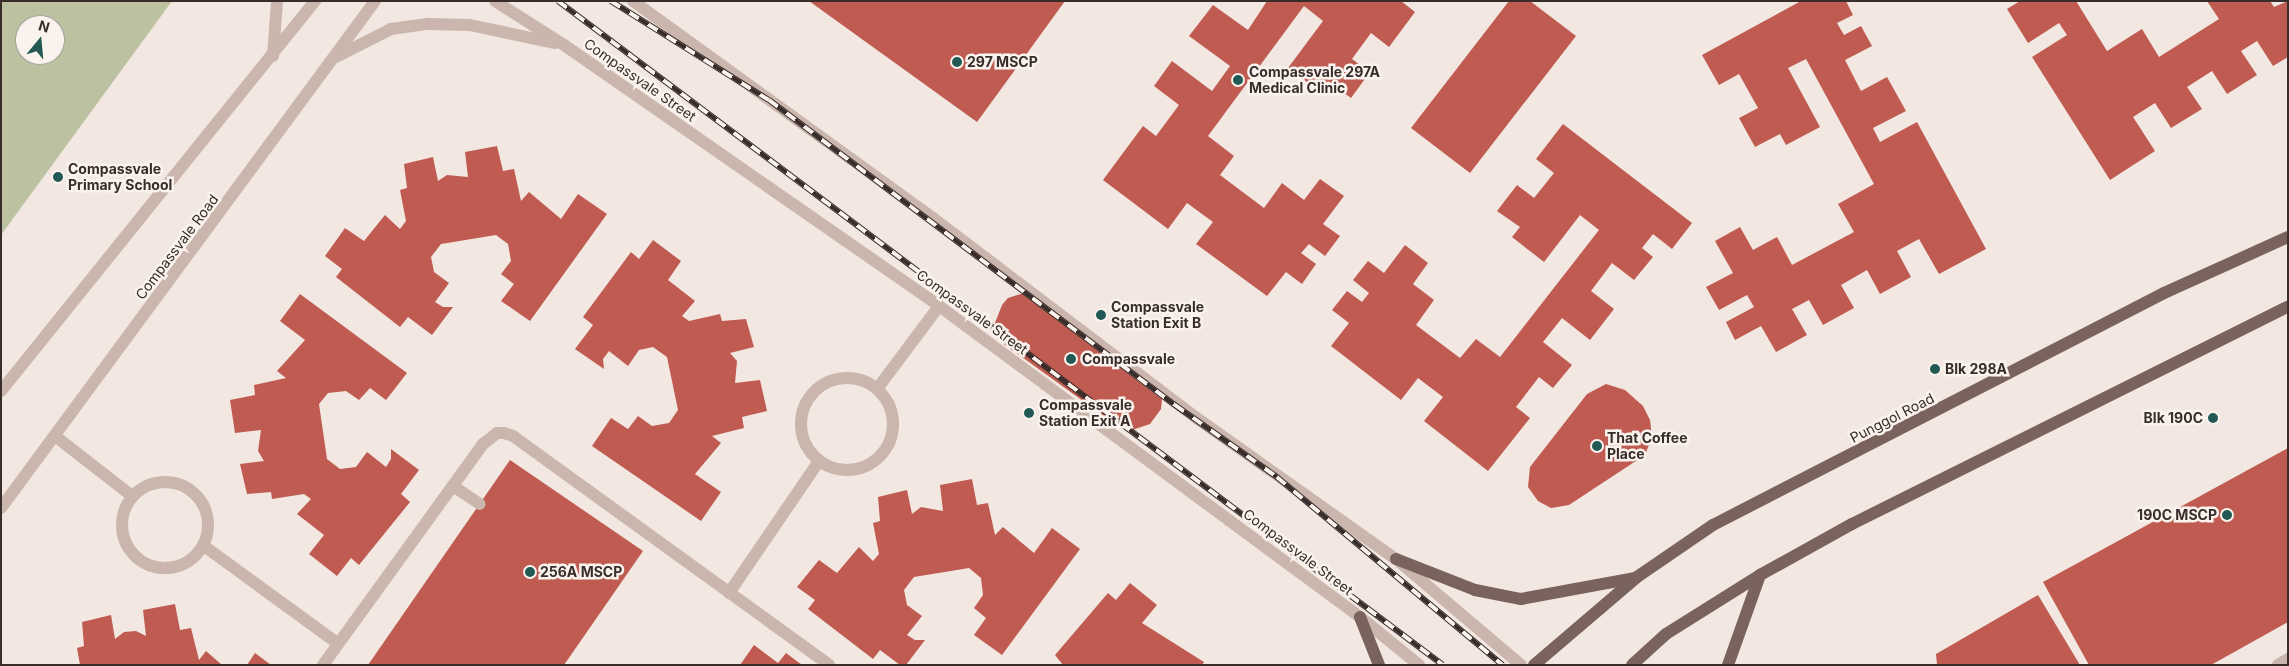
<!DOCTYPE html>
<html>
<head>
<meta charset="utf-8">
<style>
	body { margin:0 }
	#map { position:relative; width:2289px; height:666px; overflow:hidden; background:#f2e7e1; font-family:Inter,sans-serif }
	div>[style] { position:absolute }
	.green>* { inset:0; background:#bbc1a1 }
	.building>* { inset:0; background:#c05b51 }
	.minor>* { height:12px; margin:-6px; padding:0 6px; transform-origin:6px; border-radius:6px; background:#cab6ad }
	.minor>.ring { margin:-6px; padding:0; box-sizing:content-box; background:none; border:12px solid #cab6ad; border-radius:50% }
	.major>* { height:12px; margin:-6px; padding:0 6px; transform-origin:6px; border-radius:6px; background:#7a625d }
	.rail>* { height:5.5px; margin-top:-2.75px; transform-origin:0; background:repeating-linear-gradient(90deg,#faf2ed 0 11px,#392d2b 0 22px); box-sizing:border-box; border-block:1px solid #392d2b }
	.dots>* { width:14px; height:14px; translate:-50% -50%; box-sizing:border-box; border:2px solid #faf2ed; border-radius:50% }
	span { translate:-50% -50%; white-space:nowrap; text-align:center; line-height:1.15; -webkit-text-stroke:5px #faf2ed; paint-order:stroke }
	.poi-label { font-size:14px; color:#392d2b; font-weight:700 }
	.left { translate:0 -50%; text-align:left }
	.right { translate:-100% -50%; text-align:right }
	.street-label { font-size:14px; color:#392d2b }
	.frame { position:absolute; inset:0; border:2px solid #392d2b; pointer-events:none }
	.north { position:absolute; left:15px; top:15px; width:50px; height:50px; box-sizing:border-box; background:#faf2ed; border:1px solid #ada39f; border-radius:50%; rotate:17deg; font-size:14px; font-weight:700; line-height:20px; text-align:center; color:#392d2b }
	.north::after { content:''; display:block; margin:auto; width:18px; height:22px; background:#225954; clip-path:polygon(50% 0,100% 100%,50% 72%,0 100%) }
</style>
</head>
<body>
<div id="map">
	<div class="green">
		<i style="clip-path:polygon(evenodd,1px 1px,172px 1px,1px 235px,1px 1px,25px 25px,55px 25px,55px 55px,25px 55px,25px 25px)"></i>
	</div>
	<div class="building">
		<i style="clip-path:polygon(809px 1px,1065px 1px,977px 122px)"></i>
		<i style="clip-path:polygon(1267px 1px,1401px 1px,1415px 12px,1389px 47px,1371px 33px,1352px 59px,1370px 72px,1351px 98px,1328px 81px,1320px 92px,1288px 68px,1323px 21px,1304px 6px,1208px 136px,1234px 156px,1220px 175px,1264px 208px,1282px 183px,1304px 200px,1320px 179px,1344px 196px,1323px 224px,1340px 236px,1325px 256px,1309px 244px,1301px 253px,1316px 264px,1302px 284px,1286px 272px,1267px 296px,1196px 244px,1213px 222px,1187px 203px,1168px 229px,1103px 180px,1143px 126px,1156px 136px,1179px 105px,1154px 86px,1172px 61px,1212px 91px,1230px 66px,1189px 36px,1213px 5px,1248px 30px)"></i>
		<i style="clip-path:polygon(1509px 1px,1530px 1px,1576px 36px,1470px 173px,1411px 128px)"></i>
		<i style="clip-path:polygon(1801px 1px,1846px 1px,1853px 15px,1837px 23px,1844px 35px,1861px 26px,1872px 46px,1845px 60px,1861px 91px,1887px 77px,1906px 111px,1873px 128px,1880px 142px,1917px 122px,1986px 249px,1939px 274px,1919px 239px,1897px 251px,1911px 277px,1880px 294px,1867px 270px,1841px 285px,1854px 308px,1823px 325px,1809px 300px,1792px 309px,1807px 335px,1776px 352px,1761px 326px,1735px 340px,1726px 322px,1754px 307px,1747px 295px,1719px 310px,1706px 287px,1733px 273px,1715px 241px,1740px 227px,1753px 250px,1777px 237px,1792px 265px,1854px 232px,1838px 204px,1874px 184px,1806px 59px,1788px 68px,1820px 127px,1786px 145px,1780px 134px,1755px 147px,1739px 118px,1758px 108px,1739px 74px,1719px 85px,1702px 55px)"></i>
		<i style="clip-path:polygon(2020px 1px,2076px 1px,2107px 51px,2142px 29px,2159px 57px,2219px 19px,2207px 1px,2270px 1px,2274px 7px,2288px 1px,2288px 57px,2273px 66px,2257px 41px,2241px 51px,2257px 75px,2227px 94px,2212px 71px,2187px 87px,2202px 109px,2171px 128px,2155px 103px,2133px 117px,2155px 151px,2110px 180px,2032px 57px,2067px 35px,2059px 23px,2028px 43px,2007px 9px)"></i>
		<i style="clip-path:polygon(1563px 124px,1692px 223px,1672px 249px,1653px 234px,1642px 248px,1653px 257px,1634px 280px,1612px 263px,1591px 291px,1614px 309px,1590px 340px,1562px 318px,1543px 342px,1572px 365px,1553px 388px,1539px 377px,1516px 407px,1530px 418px,1488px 471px,1424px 421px,1443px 397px,1418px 378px,1401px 400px,1331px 346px,1349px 323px,1332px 310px,1347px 291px,1362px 302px,1369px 293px,1353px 280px,1368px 261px,1384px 273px,1405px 245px,1428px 263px,1413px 284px,1434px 300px,1416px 325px,1460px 358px,1476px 339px,1500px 357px,1599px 230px,1580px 215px,1544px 262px,1512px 237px,1520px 227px,1497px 211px,1517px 185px,1534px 198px,1554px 173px,1536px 159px)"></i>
		<i style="clip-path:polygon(497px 146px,503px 171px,514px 169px,521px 201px,529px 192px,561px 219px,578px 194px,607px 214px,530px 321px,501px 301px,514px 284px,501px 274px,511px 261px,508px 244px,496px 235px,441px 244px,431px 257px,434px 272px,449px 283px,435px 302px,443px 307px,453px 307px,432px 335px,408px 317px,400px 327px,336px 277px,342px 269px,325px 256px,345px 228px,364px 241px,385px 215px,400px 229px,406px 221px,400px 190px,407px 188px,404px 164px,433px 157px,438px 181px,447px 175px,468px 177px,465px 152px)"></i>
		<i style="clip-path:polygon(653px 240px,681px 261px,668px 280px,695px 301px,682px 316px,689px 321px,720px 314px,722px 321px,746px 319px,754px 347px,730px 353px,737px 361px,735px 383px,760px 380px,767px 411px,742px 417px,744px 428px,712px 436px,721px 443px,695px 474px,721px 492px,701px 521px,592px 446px,611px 418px,628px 429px,638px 416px,652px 426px,669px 423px,678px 410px,667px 357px,653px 347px,639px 350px,628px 366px,609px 351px,603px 359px,604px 369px,575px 349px,593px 325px,583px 317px,631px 252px,639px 259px)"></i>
		<i style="clip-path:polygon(1027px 292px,1045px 297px,1156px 381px,1162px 399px,1161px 409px,1150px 424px,1132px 430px,1115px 424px,1001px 342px,995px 323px,1002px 305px,1008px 298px)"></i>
		<i style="clip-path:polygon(300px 294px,407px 373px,386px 400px,370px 388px,359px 400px,346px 391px,328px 393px,319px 404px,327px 459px,340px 469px,356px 467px,367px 452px,386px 467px,391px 459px,391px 449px,419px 470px,401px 494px,410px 502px,359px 565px,351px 558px,337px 576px,309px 554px,324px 535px,297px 514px,311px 499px,304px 494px,272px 499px,271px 492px,247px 494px,240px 464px,264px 461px,258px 451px,261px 430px,235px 433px,230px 400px,255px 395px,254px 385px,286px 378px,277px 371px,305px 340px,280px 321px)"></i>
		<i style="clip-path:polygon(1606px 384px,1625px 390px,1643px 406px,1650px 420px,1652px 437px,1645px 455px,1569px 505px,1551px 508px,1538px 501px,1528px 487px,1530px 467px,1587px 394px)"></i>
		<i style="clip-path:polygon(2288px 448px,2288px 622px,2211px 665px,2089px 665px,2043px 582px)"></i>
		<i style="clip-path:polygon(510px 460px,643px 551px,564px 665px,368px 665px)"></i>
		<i style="clip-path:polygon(972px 479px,977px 505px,988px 503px,995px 535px,1003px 527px,1034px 553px,1052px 528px,1080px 549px,1002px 655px,974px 635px,986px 618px,974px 608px,983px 595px,981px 578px,969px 568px,914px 577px,904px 590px,907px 605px,922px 616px,907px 635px,915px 640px,925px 640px,906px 665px,900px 665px,880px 650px,873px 659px,808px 609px,815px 600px,797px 587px,819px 560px,837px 573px,859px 547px,873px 561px,879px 554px,873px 523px,880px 521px,878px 497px,907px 490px,912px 514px,921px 507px,943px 511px,940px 485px)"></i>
		<i style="clip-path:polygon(1130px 583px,1157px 605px,1142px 623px,1204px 662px,1202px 665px,1063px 665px,1055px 655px,1108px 593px,1116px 600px)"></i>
		<i style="clip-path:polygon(2038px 595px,2080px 665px,1937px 665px,1936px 654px)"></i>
		<i style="clip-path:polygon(175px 604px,180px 630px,191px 628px,199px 660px,206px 651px,222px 665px,80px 665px,77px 648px,84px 646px,82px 622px,111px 615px,115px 639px,124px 632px,136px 631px,146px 636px,143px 610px)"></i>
		<i style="clip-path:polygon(754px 645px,778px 663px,786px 653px,802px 665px,740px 665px)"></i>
		<i style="clip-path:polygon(255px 653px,271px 665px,247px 665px)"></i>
	</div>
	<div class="minor">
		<i style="left:495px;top:1px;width:82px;rotate:32.5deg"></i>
		<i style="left:564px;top:45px;width:457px;rotate:34.8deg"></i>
		<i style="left:939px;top:306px;width:523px;rotate:36.45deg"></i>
		<i style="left:1360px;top:617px;width:76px;rotate:39.1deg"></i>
		<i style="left:633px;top:1px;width:370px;rotate:35.9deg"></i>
		<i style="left:933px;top:218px;width:333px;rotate:37.2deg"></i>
		<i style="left:1198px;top:419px;width:242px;rotate:35.3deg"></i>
		<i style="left:1396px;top:559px;width:164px;rotate:40.3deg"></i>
		<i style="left:273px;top:56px;width:55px;rotate:-85.8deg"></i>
		<i style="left:336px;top:57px;width:62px;rotate:-27deg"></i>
		<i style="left:391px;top:29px;width:37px;rotate:-8deg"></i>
		<i style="left:428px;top:24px;width:42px;rotate:1.4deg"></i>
		<i style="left:470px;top:25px;width:87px;rotate:12deg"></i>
		<i class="ring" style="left:801px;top:378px;width:80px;height:80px"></i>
		<i style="left:877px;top:389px;width:104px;rotate:-53.2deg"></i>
		<i style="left:1px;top:391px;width:501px;rotate:-51.16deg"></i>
		<i style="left:55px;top:436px;width:98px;rotate:37.9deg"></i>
		<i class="ring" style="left:122px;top:482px;width:74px;height:74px"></i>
		<i style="left:453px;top:486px;width:32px;rotate:34deg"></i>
		<i style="left:1px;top:508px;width:630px;rotate:-53.58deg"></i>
		<i style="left:204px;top:546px;width:165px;rotate:36.1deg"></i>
		<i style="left:729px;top:593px;width:160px;rotate:-55.7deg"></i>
		<i style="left:323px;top:665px;width:273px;rotate:-54.1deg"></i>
		<i style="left:483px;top:444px;width:18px;rotate:-38deg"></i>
		<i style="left:497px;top:433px;width:7px"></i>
		<i style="left:504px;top:433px;width:9px;rotate:18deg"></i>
		<i style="left:513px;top:436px;width:390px;rotate:35.9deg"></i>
		<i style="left:2278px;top:665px;width:12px;rotate:-31deg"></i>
	</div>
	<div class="major">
		<i style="left:1396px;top:559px;width:85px;rotate:21.4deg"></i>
		<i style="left:1475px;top:590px;width:47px;rotate:11.1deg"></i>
		<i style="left:1521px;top:599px;width:115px;rotate:-10.5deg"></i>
		<i style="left:1360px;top:617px;width:52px;rotate:68.4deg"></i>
		<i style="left:1534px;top:665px;width:135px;rotate:-40.5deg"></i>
		<i style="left:1637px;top:577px;width:92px;rotate:-34.4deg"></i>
		<i style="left:1713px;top:525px;width:507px;rotate:-27.22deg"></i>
		<i style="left:2164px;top:293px;width:136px;rotate:-24.3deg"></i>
		<i style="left:1632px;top:665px;width:46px;rotate:-42.4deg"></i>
		<i style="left:1666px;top:634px;width:111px;rotate:-32.1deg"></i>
		<i style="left:1760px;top:575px;width:105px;rotate:-29deg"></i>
		<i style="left:1852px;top:524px;width:487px;rotate:-26.5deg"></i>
		<i style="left:1728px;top:665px;width:96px;rotate:-70.4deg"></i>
	</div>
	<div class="rail">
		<i style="left:558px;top:1px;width:1106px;rotate:36.88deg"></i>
		<i style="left:611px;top:1px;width:186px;rotate:32.1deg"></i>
		<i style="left:769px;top:100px;width:508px;rotate:36.92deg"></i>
		<i style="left:1175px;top:405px;width:125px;rotate:35.2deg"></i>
		<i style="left:1277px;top:477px;width:294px;rotate:39.8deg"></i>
	</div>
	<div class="dots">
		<i style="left:957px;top:62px;background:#225954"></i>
		<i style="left:1238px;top:80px;background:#225954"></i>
		<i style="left:58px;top:177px;background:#225954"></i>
		<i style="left:1101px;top:315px;background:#225954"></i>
		<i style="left:1071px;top:359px;background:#225954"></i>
		<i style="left:1935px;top:369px;background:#225954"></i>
		<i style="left:1029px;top:413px;background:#225954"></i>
		<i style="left:2213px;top:418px;background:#225954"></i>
		<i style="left:1597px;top:446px;background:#225954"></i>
		<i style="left:2227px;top:515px;background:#225954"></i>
		<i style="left:530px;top:572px;background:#225954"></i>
	</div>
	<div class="poi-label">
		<span class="left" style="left:967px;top:62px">297 MSCP</span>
		<span class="left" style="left:1249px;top:80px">Compassvale 297A<br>Medical Clinic</span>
		<span class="left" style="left:68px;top:177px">Compassvale<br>Primary School</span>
		<span class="left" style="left:1111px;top:315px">Compassvale<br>Station Exit B</span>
		<span class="left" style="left:1082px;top:359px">Compassvale</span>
		<span class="left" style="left:1945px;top:369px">Blk 298A</span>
		<span class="left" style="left:1039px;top:413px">Compassvale<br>Station Exit A</span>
		<span class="right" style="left:2203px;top:418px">Blk 190C</span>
		<span class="left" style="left:1607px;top:446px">That Coffee<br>Place</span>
		<span class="right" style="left:2217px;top:515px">190C MSCP</span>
		<span class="left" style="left:540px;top:572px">256A MSCP</span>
	</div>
	<div class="street-label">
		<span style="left:640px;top:80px;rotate:35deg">Compassvale Street</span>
		<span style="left:177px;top:247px;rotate:-53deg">Compassvale Road</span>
		<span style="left:972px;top:312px;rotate:36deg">Compassvale Street</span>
		<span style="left:1892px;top:418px;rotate:-27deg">Punggol Road</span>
		<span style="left:1298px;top:552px;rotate:37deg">Compassvale Street</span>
	</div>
	<div class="frame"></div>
	<div class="north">N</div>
</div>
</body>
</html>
